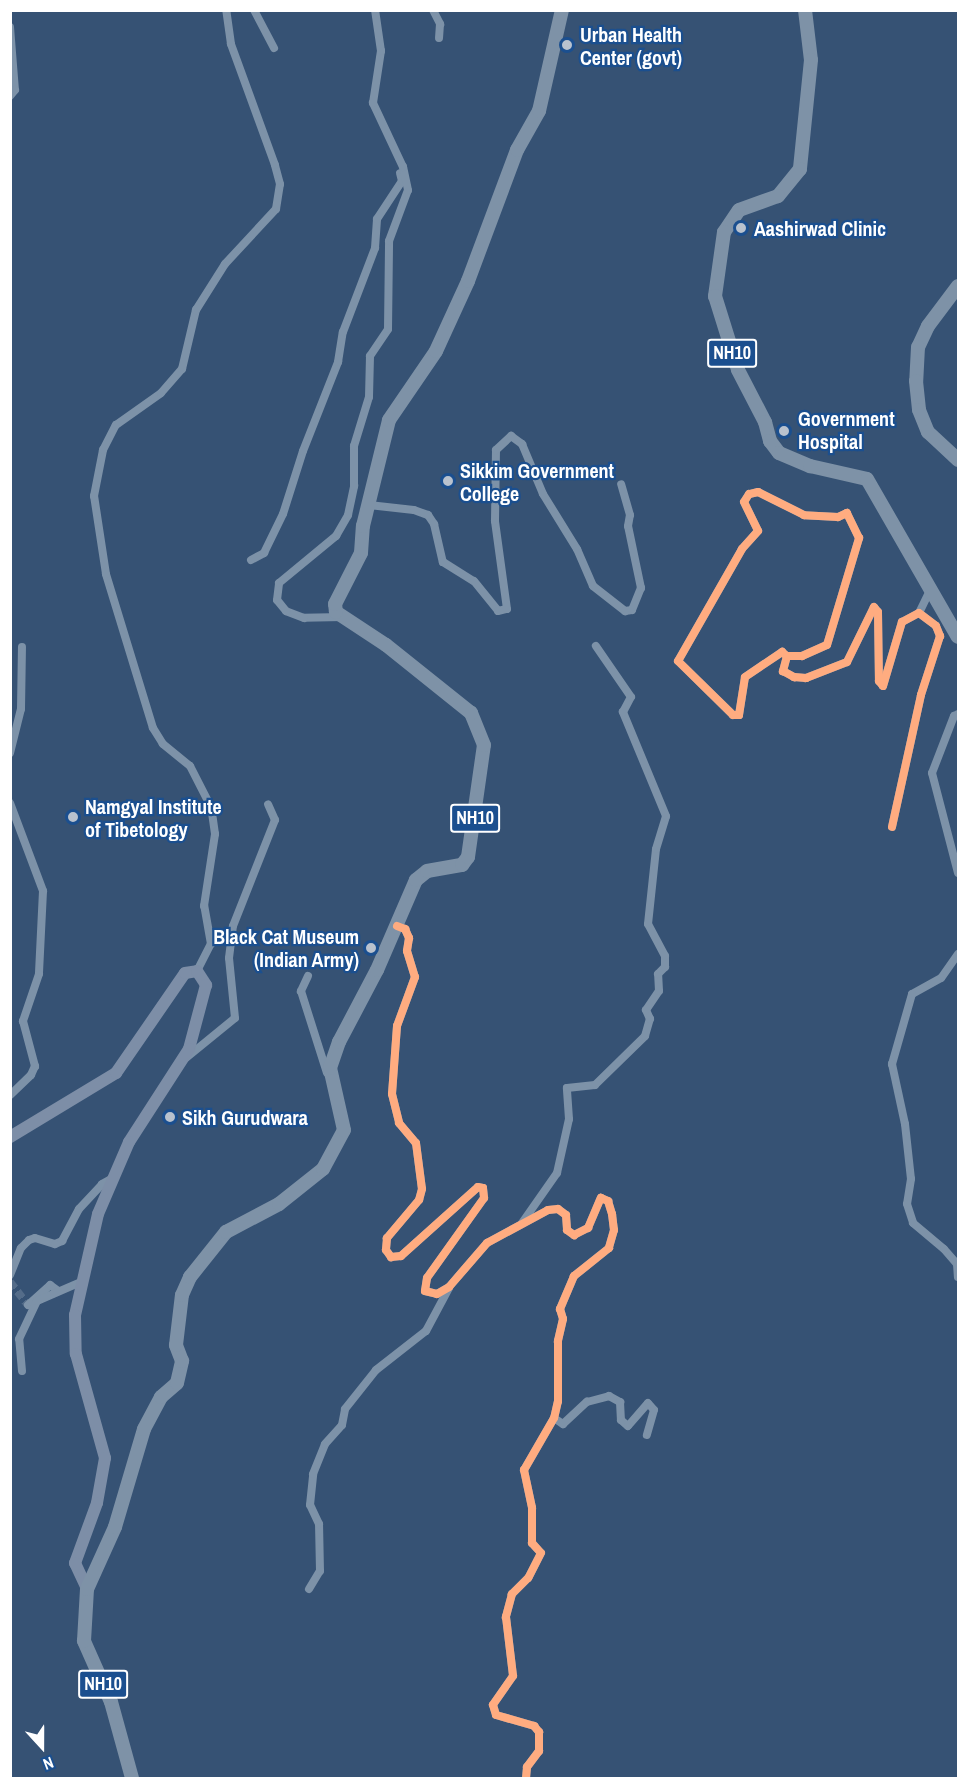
<!DOCTYPE html>
<html>
<head>
<meta charset="utf-8">
<style>
	body { margin:0 }
	#map { position:relative; width:969px; height:1789px; overflow:hidden; background:#365274; font-family:"Archivo Narrow",sans-serif }
	div>[style] { position:absolute }
	.street-tunnel>* { height:8px; margin-top:-4px; transform-origin:0; background:repeating-linear-gradient(90deg,#546c89 0 8px,transparent 0 12px) }
	.street>* { height:8px; margin:-4px; padding:0 4px; transform-origin:4px; border-radius:4px; background:#7d92a8 }
	.primary>* { height:12px; margin:-6px; padding:0 6px; transform-origin:6px; border-radius:6px; background:#7d8ea7 }
	.highway>* { height:14px; margin:-7px; padding:0 7px; transform-origin:7px; border-radius:7px; background:#7e92a7 }
	.cycleway>* { height:8px; margin:-4px; padding:0 4px; transform-origin:4px; border-radius:4px; background:#ffac80 }
	.dots>* { width:16px; height:16px; translate:-50% -50%; box-sizing:border-box; border:3px solid #1b4f8f; border-radius:50% }
	span { translate:-50% -50%; white-space:nowrap; text-align:center; line-height:1.15; -webkit-text-stroke:4.5px #1b4f8f; paint-order:stroke }
	.shield-label span { padding:2px 4px; background:#1b4f8f; border:2px solid; border-radius:4px; -webkit-text-stroke-width:0 }
	.shield-label { font-size:18px; color:#fff; font-weight:700 }
	.poi-label { font-size:20px; color:#fff; font-weight:700 }
	.left { translate:0 -50%; text-align:left }
	.right { translate:-100% -50%; text-align:right }
	.frame { position:absolute; inset:0; border:12px solid #fff; pointer-events:none }
	.north { position:absolute; left:12px; top:1717px; width:60px; height:60px; -webkit-text-stroke:4px #1b4f8f; paint-order:stroke; rotate:159deg; font-size:16px; font-weight:700; line-height:24px; text-align:center; color:#fff }
	.north::after { content:''; display:block; margin:auto; width:21px; height:27px; background:#fff; clip-path:polygon(50% 0,100% 100%,50% 72%,0 100%) }
</style>
</head>
<body>
<div id="map">
	<div class="street-tunnel">
		<i style="left:10px;top:1282px;width:29px;rotate:52deg"></i>
	</div>
	<div class="street">
		<i style="left:254px;top:10px;width:43px;rotate:62.2deg"></i>
		<i style="left:433px;top:10px;width:16px;rotate:63deg"></i>
		<i style="left:440px;top:24px;width:14px;rotate:94deg"></i>
		<i style="left:10px;top:27px;width:63px;rotate:85.5deg"></i>
		<i style="left:15px;top:90px;width:8px;rotate:130deg"></i>
		<i style="left:369px;top:505px;width:45px;rotate:6.3deg"></i>
		<i style="left:414px;top:510px;width:15px;rotate:20deg"></i>
		<i style="left:428px;top:515px;width:11px;rotate:56deg"></i>
		<i style="left:434px;top:524px;width:39px;rotate:77deg"></i>
		<i style="left:443px;top:562px;width:36px;rotate:32deg"></i>
		<i style="left:474px;top:581px;width:38px;rotate:51deg"></i>
		<i style="left:498px;top:611px;width:9px;rotate:-13deg"></i>
		<i style="left:507px;top:609px;width:89px;rotate:-97.8deg"></i>
		<i style="left:495px;top:521px;width:71px;rotate:-89.2deg"></i>
		<i style="left:496px;top:450px;width:21px;rotate:-43deg"></i>
		<i style="left:511px;top:436px;width:14px;rotate:36deg"></i>
		<i style="left:522px;top:444px;width:54px;rotate:67.2deg"></i>
		<i style="left:543px;top:494px;width:65px;rotate:58.3deg"></i>
		<i style="left:577px;top:549px;width:40px;rotate:66.6deg"></i>
		<i style="left:593px;top:586px;width:41px;rotate:38deg"></i>
		<i style="left:625px;top:611px;width:7px;rotate:-8deg"></i>
		<i style="left:632px;top:610px;width:24px;rotate:-68deg"></i>
		<i style="left:641px;top:588px;width:63px;rotate:-101.8deg"></i>
		<i style="left:628px;top:526px;width:11px;rotate:-80deg"></i>
		<i style="left:630px;top:515px;width:32px;rotate:-106deg"></i>
		<i style="left:251px;top:560px;width:15px;rotate:-28deg"></i>
		<i style="left:264px;top:553px;width:43px;rotate:-64deg"></i>
		<i style="left:283px;top:514px;width:66px;rotate:-72.4deg"></i>
		<i style="left:303px;top:451px;width:96px;rotate:-68.5deg"></i>
		<i style="left:338px;top:362px;width:30px;rotate:-81deg"></i>
		<i style="left:343px;top:332px;width:90px;rotate:-69.1deg"></i>
		<i style="left:375px;top:248px;width:29px;rotate:-86deg"></i>
		<i style="left:377px;top:219px;width:45px;rotate:-56.7deg"></i>
		<i style="left:402px;top:181px;width:8px;rotate:-104deg"></i>
		<i style="left:919px;top:613px;width:25px;rotate:-64deg"></i>
		<i style="left:343px;top:617px;width:39px;rotate:179deg"></i>
		<i style="left:304px;top:618px;width:19px;rotate:-159deg"></i>
		<i style="left:286px;top:611px;width:14px;rotate:-129deg"></i>
		<i style="left:277px;top:600px;width:17px;rotate:-83deg"></i>
		<i style="left:279px;top:583px;width:74px;rotate:-39.5deg"></i>
		<i style="left:336px;top:536px;width:24px;rotate:-60deg"></i>
		<i style="left:348px;top:515px;width:30px;rotate:-78deg"></i>
		<i style="left:354px;top:486px;width:40px;rotate:-90deg"></i>
		<i style="left:354px;top:446px;width:51px;rotate:-73deg"></i>
		<i style="left:369px;top:397px;width:41px;rotate:-88.6deg"></i>
		<i style="left:370px;top:356px;width:32px;rotate:-56deg"></i>
		<i style="left:388px;top:329px;width:88px;rotate:-89.3deg"></i>
		<i style="left:389px;top:241px;width:54px;rotate:-69.6deg"></i>
		<i style="left:408px;top:190px;width:24px;rotate:-102deg"></i>
		<i style="left:403px;top:167px;width:71px;rotate:-115.1deg"></i>
		<i style="left:373px;top:103px;width:53px;rotate:-81.3deg"></i>
		<i style="left:381px;top:51px;width:41px;rotate:-98.3deg"></i>
		<i style="left:787px;top:656px;width:15px"></i>
		<i style="left:802px;top:656px;width:27px;rotate:-24deg"></i>
		<i style="left:827px;top:645px;width:112px;rotate:-73.3deg"></i>
		<i style="left:859px;top:538px;width:28px;rotate:-116deg"></i>
		<i style="left:847px;top:513px;width:10px;rotate:156deg"></i>
		<i style="left:838px;top:517px;width:34px;rotate:-177deg"></i>
		<i style="left:804px;top:515px;width:51px;rotate:-153.4deg"></i>
		<i style="left:758px;top:492px;width:9px;rotate:167deg"></i>
		<i style="left:749px;top:494px;width:9px;rotate:122deg"></i>
		<i style="left:744px;top:502px;width:32px;rotate:64deg"></i>
		<i style="left:758px;top:531px;width:24px;rotate:132deg"></i>
		<i style="left:742px;top:549px;width:129px;rotate:119.7deg"></i>
		<i style="left:678px;top:661px;width:77px;rotate:44.5deg"></i>
		<i style="left:733px;top:715px;width:6px"></i>
		<i style="left:739px;top:715px;width:38px;rotate:-81deg"></i>
		<i style="left:745px;top:677px;width:45px;rotate:-34deg"></i>
		<i style="left:782px;top:652px;width:6px;rotate:39deg"></i>
		<i style="left:787px;top:656px;width:16px;rotate:105deg"></i>
		<i style="left:783px;top:671px;width:13px;rotate:29deg"></i>
		<i style="left:794px;top:677px;width:12px;rotate:5deg"></i>
		<i style="left:806px;top:678px;width:44px;rotate:-21.3deg"></i>
		<i style="left:847px;top:662px;width:61px;rotate:-63.9deg"></i>
		<i style="left:874px;top:607px;width:6px;rotate:51deg"></i>
		<i style="left:878px;top:612px;width:69px;rotate:89.2deg"></i>
		<i style="left:879px;top:681px;width:6px;rotate:51deg"></i>
		<i style="left:883px;top:686px;width:67px;rotate:-73.5deg"></i>
		<i style="left:902px;top:622px;width:19px;rotate:-28deg"></i>
		<i style="left:919px;top:613px;width:21px;rotate:37deg"></i>
		<i style="left:936px;top:626px;width:11px;rotate:68deg"></i>
		<i style="left:940px;top:636px;width:62px;rotate:107.9deg"></i>
		<i style="left:921px;top:695px;width:135px;rotate:102.4deg"></i>
		<i style="left:958px;top:714px;width:4px;rotate:153deg"></i>
		<i style="left:954px;top:716px;width:61px;rotate:111.1deg"></i>
		<i style="left:932px;top:773px;width:103px;rotate:75.4deg"></i>
		<i style="left:10px;top:753px;width:45px;rotate:-76deg"></i>
		<i style="left:21px;top:709px;width:62px;rotate:-89.1deg"></i>
		<i style="left:10px;top:803px;width:94px;rotate:69.4deg"></i>
		<i style="left:43px;top:891px;width:83px;rotate:92.8deg"></i>
		<i style="left:39px;top:974px;width:50px;rotate:108.8deg"></i>
		<i style="left:23px;top:1021px;width:47px;rotate:75.1deg"></i>
		<i style="left:35px;top:1066px;width:10px;rotate:114deg"></i>
		<i style="left:31px;top:1075px;width:29px;rotate:136deg"></i>
		<i style="left:397px;top:926px;width:9px;rotate:21deg"></i>
		<i style="left:405px;top:929px;width:10px;rotate:66deg"></i>
		<i style="left:409px;top:938px;width:13px;rotate:99deg"></i>
		<i style="left:407px;top:951px;width:27px;rotate:73deg"></i>
		<i style="left:415px;top:977px;width:52px;rotate:110.2deg"></i>
		<i style="left:397px;top:1026px;width:68px;rotate:94.2deg"></i>
		<i style="left:392px;top:1094px;width:30px;rotate:76deg"></i>
		<i style="left:399px;top:1123px;width:26px;rotate:50deg"></i>
		<i style="left:416px;top:1143px;width:46px;rotate:82.6deg"></i>
		<i style="left:422px;top:1189px;width:11px;rotate:105deg"></i>
		<i style="left:419px;top:1200px;width:50px;rotate:130.1deg"></i>
		<i style="left:387px;top:1238px;width:12px;rotate:95deg"></i>
		<i style="left:386px;top:1250px;width:9px;rotate:54deg"></i>
		<i style="left:391px;top:1257px;width:10px;rotate:-6deg"></i>
		<i style="left:401px;top:1256px;width:103px;rotate:-41.9deg"></i>
		<i style="left:478px;top:1187px;width:5px;rotate:11deg"></i>
		<i style="left:483px;top:1188px;width:10px;rotate:84deg"></i>
		<i style="left:484px;top:1198px;width:98px;rotate:125.5deg"></i>
		<i style="left:427px;top:1278px;width:13px;rotate:99deg"></i>
		<i style="left:425px;top:1291px;width:12px;rotate:14deg"></i>
		<i style="left:437px;top:1294px;width:14px;rotate:-30deg"></i>
		<i style="left:449px;top:1287px;width:58px;rotate:-49.2deg"></i>
		<i style="left:487px;top:1243px;width:69px;rotate:-28.4deg"></i>
		<i style="left:548px;top:1210px;width:10px;rotate:-6deg"></i>
		<i style="left:558px;top:1209px;width:10px;rotate:37deg"></i>
		<i style="left:566px;top:1215px;width:15px;rotate:86deg"></i>
		<i style="left:567px;top:1230px;width:9px;rotate:36deg"></i>
		<i style="left:574px;top:1235px;width:16px;rotate:-27deg"></i>
		<i style="left:588px;top:1228px;width:33px;rotate:-67deg"></i>
		<i style="left:601px;top:1198px;width:8px;rotate:23deg"></i>
		<i style="left:608px;top:1201px;width:14px;rotate:73deg"></i>
		<i style="left:612px;top:1214px;width:16px;rotate:83deg"></i>
		<i style="left:614px;top:1230px;width:19px;rotate:106deg"></i>
		<i style="left:609px;top:1248px;width:45px;rotate:141.3deg"></i>
		<i style="left:574px;top:1276px;width:36px;rotate:113deg"></i>
		<i style="left:560px;top:1309px;width:10px;rotate:73deg"></i>
		<i style="left:563px;top:1319px;width:23px;rotate:103deg"></i>
		<i style="left:558px;top:1341px;width:60px;rotate:90deg"></i>
		<i style="left:558px;top:1401px;width:17px;rotate:103deg"></i>
		<i style="left:554px;top:1418px;width:60px;rotate:120deg"></i>
		<i style="left:524px;top:1470px;width:39px;rotate:78deg"></i>
		<i style="left:532px;top:1508px;width:35px;rotate:90deg"></i>
		<i style="left:532px;top:1543px;width:13px;rotate:48deg"></i>
		<i style="left:541px;top:1553px;width:28px;rotate:117deg"></i>
		<i style="left:528px;top:1578px;width:23px;rotate:135deg"></i>
		<i style="left:512px;top:1594px;width:24px;rotate:105deg"></i>
		<i style="left:506px;top:1617px;width:59px;rotate:83.2deg"></i>
		<i style="left:513px;top:1676px;width:35px;rotate:125deg"></i>
		<i style="left:493px;top:1705px;width:10px;rotate:73deg"></i>
		<i style="left:496px;top:1715px;width:40px;rotate:16deg"></i>
		<i style="left:534px;top:1726px;width:8px;rotate:50deg"></i>
		<i style="left:539px;top:1732px;width:19px;rotate:90deg"></i>
		<i style="left:539px;top:1751px;width:20px;rotate:127deg"></i>
		<i style="left:527px;top:1767px;width:11px;rotate:95deg"></i>
		<i style="left:958px;top:954px;width:29px;rotate:125deg"></i>
		<i style="left:941px;top:978px;width:33px;rotate:151deg"></i>
		<i style="left:912px;top:994px;width:73px;rotate:105.9deg"></i>
		<i style="left:892px;top:1064px;width:61px;rotate:77.8deg"></i>
		<i style="left:905px;top:1124px;width:55px;rotate:83.8deg"></i>
		<i style="left:911px;top:1179px;width:25px;rotate:99deg"></i>
		<i style="left:907px;top:1204px;width:20px;rotate:72deg"></i>
		<i style="left:913px;top:1223px;width:40px;rotate:40deg"></i>
		<i style="left:944px;top:1249px;width:20px;rotate:49deg"></i>
		<i style="left:957px;top:1264px;width:13px;rotate:86deg"></i>
		<i style="left:197px;top:971px;width:30px;rotate:-63deg"></i>
		<i style="left:211px;top:944px;width:39px;rotate:-100deg"></i>
		<i style="left:204px;top:906px;width:73px;rotate:-81.3deg"></i>
		<i style="left:215px;top:834px;width:27px;rotate:-98deg"></i>
		<i style="left:211px;top:807px;width:46px;rotate:-117.1deg"></i>
		<i style="left:190px;top:766px;width:35px;rotate:-141deg"></i>
		<i style="left:163px;top:744px;width:19px;rotate:-122deg"></i>
		<i style="left:153px;top:728px;width:161px;rotate:-107deg"></i>
		<i style="left:106px;top:574px;width:79px;rotate:-98.7deg"></i>
		<i style="left:94px;top:496px;width:47px;rotate:-78.9deg"></i>
		<i style="left:103px;top:450px;width:28px;rotate:-63deg"></i>
		<i style="left:116px;top:425px;width:55px;rotate:-35.4deg"></i>
		<i style="left:161px;top:393px;width:32px;rotate:-49deg"></i>
		<i style="left:182px;top:369px;width:61px;rotate:-76.7deg"></i>
		<i style="left:196px;top:310px;width:54px;rotate:-57.8deg"></i>
		<i style="left:225px;top:264px;width:75px;rotate:-47.2deg"></i>
		<i style="left:276px;top:209px;width:25px;rotate:-81deg"></i>
		<i style="left:280px;top:184px;width:20px;rotate:-105deg"></i>
		<i style="left:275px;top:165px;width:129px;rotate:-110deg"></i>
		<i style="left:231px;top:44px;width:34px;rotate:-98deg"></i>
		<i style="left:308px;top:976px;width:17px;rotate:115deg"></i>
		<i style="left:301px;top:991px;width:86px;rotate:72.4deg"></i>
		<i style="left:186px;top:1058px;width:63px;rotate:-39.2deg"></i>
		<i style="left:235px;top:1018px;width:60px;rotate:-95.7deg"></i>
		<i style="left:229px;top:958px;width:32px;rotate:-83deg"></i>
		<i style="left:233px;top:926px;width:114px;rotate:-68.4deg"></i>
		<i style="left:275px;top:820px;width:17px;rotate:-114deg"></i>
		<i style="left:522px;top:1223px;width:61px;rotate:-55deg"></i>
		<i style="left:557px;top:1173px;width:55px;rotate:-77.5deg"></i>
		<i style="left:569px;top:1119px;width:31px;rotate:-94deg"></i>
		<i style="left:567px;top:1088px;width:28px;rotate:-6deg"></i>
		<i style="left:595px;top:1085px;width:70px;rotate:-44.4deg"></i>
		<i style="left:645px;top:1036px;width:18px;rotate:-74deg"></i>
		<i style="left:650px;top:1019px;width:10px;rotate:-114deg"></i>
		<i style="left:646px;top:1010px;width:23px;rotate:-56deg"></i>
		<i style="left:659px;top:991px;width:17px;rotate:-93deg"></i>
		<i style="left:658px;top:974px;width:10px;rotate:-45deg"></i>
		<i style="left:665px;top:967px;width:11px;rotate:-90deg"></i>
		<i style="left:665px;top:956px;width:36px;rotate:-118deg"></i>
		<i style="left:648px;top:924px;width:75px;rotate:-83.9deg"></i>
		<i style="left:656px;top:849px;width:34px;rotate:-73deg"></i>
		<i style="left:666px;top:816px;width:113px;rotate:-112.5deg"></i>
		<i style="left:623px;top:712px;width:17px;rotate:-62deg"></i>
		<i style="left:631px;top:697px;width:62px;rotate:-124.5deg"></i>
		<i style="left:10px;top:1275px;width:29px;rotate:-68deg"></i>
		<i style="left:21px;top:1248px;width:11px;rotate:-45deg"></i>
		<i style="left:29px;top:1240px;width:6px;rotate:-18deg"></i>
		<i style="left:35px;top:1238px;width:21px;rotate:17deg"></i>
		<i style="left:55px;top:1244px;width:8px;rotate:-23deg"></i>
		<i style="left:62px;top:1241px;width:36px;rotate:-62deg"></i>
		<i style="left:79px;top:1209px;width:34px;rotate:-47deg"></i>
		<i style="left:102px;top:1184px;width:13px;rotate:-29deg"></i>
		<i style="left:28px;top:1305px;width:30px;rotate:-42deg"></i>
		<i style="left:50px;top:1285px;width:9px;rotate:36deg"></i>
		<i style="left:22px;top:1371px;width:32px;rotate:-95deg"></i>
		<i style="left:19px;top:1339px;width:42px;rotate:-64.7deg"></i>
		<i style="left:37px;top:1301px;width:50px;rotate:-23.5deg"></i>
		<i style="left:554px;top:1418px;width:11px;rotate:34deg"></i>
		<i style="left:563px;top:1424px;width:33px;rotate:-43deg"></i>
		<i style="left:587px;top:1402px;width:23px;rotate:-15deg"></i>
		<i style="left:609px;top:1396px;width:13px;rotate:29deg"></i>
		<i style="left:620px;top:1402px;width:18px;rotate:87deg"></i>
		<i style="left:621px;top:1420px;width:9px;rotate:41deg"></i>
		<i style="left:628px;top:1426px;width:30px;rotate:-49deg"></i>
		<i style="left:648px;top:1403px;width:9px;rotate:49deg"></i>
		<i style="left:654px;top:1410px;width:26px;rotate:106deg"></i>
		<i style="left:309px;top:1589px;width:21px;rotate:-59deg"></i>
		<i style="left:320px;top:1571px;width:47px;rotate:-91.2deg"></i>
		<i style="left:319px;top:1524px;width:21px;rotate:-115deg"></i>
		<i style="left:310px;top:1505px;width:31px;rotate:-84deg"></i>
		<i style="left:313px;top:1474px;width:32px;rotate:-68deg"></i>
		<i style="left:325px;top:1444px;width:25px;rotate:-48deg"></i>
		<i style="left:342px;top:1425px;width:16px;rotate:-79deg"></i>
		<i style="left:345px;top:1409px;width:50px;rotate:-51.5deg"></i>
		<i style="left:376px;top:1370px;width:63px;rotate:-38deg"></i>
		<i style="left:426px;top:1331px;width:49px;rotate:-61.9deg"></i>
	</div>
	<div class="primary">
		<i style="left:10px;top:1137px;width:124px;rotate:-31.1deg"></i>
		<i style="left:116px;top:1073px;width:121px;rotate:-55.4deg"></i>
		<i style="left:185px;top:973px;width:12px;rotate:-9deg"></i>
		<i style="left:197px;top:971px;width:17px;rotate:57deg"></i>
		<i style="left:206px;top:985px;width:66px;rotate:104.9deg"></i>
		<i style="left:189px;top:1049px;width:111px;rotate:122.8deg"></i>
		<i style="left:129px;top:1142px;width:78px;rotate:113.3deg"></i>
		<i style="left:98px;top:1214px;width:104px;rotate:102.8deg"></i>
		<i style="left:75px;top:1315px;width:39px;rotate:89deg"></i>
		<i style="left:76px;top:1354px;width:108px;rotate:74.4deg"></i>
		<i style="left:105px;top:1458px;width:46px;rotate:100.1deg"></i>
		<i style="left:97px;top:1503px;width:64px;rotate:110.1deg"></i>
		<i style="left:75px;top:1563px;width:29px;rotate:65deg"></i>
	</div>
	<div class="highway">
		<i style="left:805px;top:10px;width:50px;rotate:83.2deg"></i>
		<i style="left:811px;top:60px;width:110px;rotate:95.8deg"></i>
		<i style="left:800px;top:169px;width:35px;rotate:129deg"></i>
		<i style="left:778px;top:196px;width:41px;rotate:160.3deg"></i>
		<i style="left:739px;top:210px;width:27px;rotate:124deg"></i>
		<i style="left:724px;top:232px;width:65px;rotate:98deg"></i>
		<i style="left:715px;top:296px;width:77px;rotate:72.7deg"></i>
		<i style="left:738px;top:370px;width:59px;rotate:62.6deg"></i>
		<i style="left:765px;top:422px;width:20px;rotate:75deg"></i>
		<i style="left:770px;top:441px;width:15px;rotate:53deg"></i>
		<i style="left:779px;top:453px;width:34px;rotate:23deg"></i>
		<i style="left:810px;top:466px;width:58px;rotate:12.8deg"></i>
		<i style="left:867px;top:479px;width:182px;rotate:60.1deg"></i>
		<i style="left:958px;top:286px;width:50px;rotate:126.9deg"></i>
		<i style="left:928px;top:326px;width:23px;rotate:115deg"></i>
		<i style="left:918px;top:347px;width:34px;rotate:93deg"></i>
		<i style="left:916px;top:381px;width:29px;rotate:84deg"></i>
		<i style="left:919px;top:410px;width:24px;rotate:68deg"></i>
		<i style="left:928px;top:432px;width:41px;rotate:43deg"></i>
		<i style="left:132px;top:1778px;width:79px;rotate:-105.4deg"></i>
		<i style="left:111px;top:1702px;width:67px;rotate:-113.9deg"></i>
		<i style="left:84px;top:1641px;width:52px;rotate:-86.7deg"></i>
		<i style="left:87px;top:1589px;width:68px;rotate:-65.7deg"></i>
		<i style="left:115px;top:1527px;width:102px;rotate:-73.5deg"></i>
		<i style="left:144px;top:1429px;width:36px;rotate:-62deg"></i>
		<i style="left:161px;top:1397px;width:21px;rotate:-41deg"></i>
		<i style="left:177px;top:1383px;width:23px;rotate:-77deg"></i>
		<i style="left:182px;top:1361px;width:17px;rotate:-111deg"></i>
		<i style="left:176px;top:1345px;width:50px;rotate:-83.2deg"></i>
		<i style="left:182px;top:1295px;width:20px;rotate:-66deg"></i>
		<i style="left:190px;top:1277px;width:58px;rotate:-51.3deg"></i>
		<i style="left:226px;top:1232px;width:60px;rotate:-27.8deg"></i>
		<i style="left:279px;top:1204px;width:56px;rotate:-38.5deg"></i>
		<i style="left:323px;top:1169px;width:44px;rotate:-61.7deg"></i>
		<i style="left:344px;top:1130px;width:64px;rotate:-102.7deg"></i>
		<i style="left:330px;top:1068px;width:28px;rotate:-71deg"></i>
		<i style="left:339px;top:1042px;width:81px;rotate:-62.2deg"></i>
		<i style="left:377px;top:970px;width:98px;rotate:-66.6deg"></i>
		<i style="left:416px;top:880px;width:14px;rotate:-39deg"></i>
		<i style="left:427px;top:871px;width:36px;rotate:-10deg"></i>
		<i style="left:462px;top:865px;width:10px;rotate:-53deg"></i>
		<i style="left:468px;top:857px;width:113px;rotate:-81.9deg"></i>
		<i style="left:484px;top:745px;width:35px;rotate:-112deg"></i>
		<i style="left:471px;top:713px;width:109px;rotate:-141.3deg"></i>
		<i style="left:386px;top:645px;width:60px;rotate:-146.6deg"></i>
		<i style="left:336px;top:612px;width:8px;rotate:-97deg"></i>
		<i style="left:335px;top:604px;width:57px;rotate:-63deg"></i>
		<i style="left:361px;top:553px;width:27px;rotate:-86deg"></i>
		<i style="left:363px;top:526px;width:109px;rotate:-76.2deg"></i>
		<i style="left:389px;top:420px;width:83px;rotate:-55.7deg"></i>
		<i style="left:436px;top:351px;width:77px;rotate:-65.4deg"></i>
		<i style="left:468px;top:281px;width:140px;rotate:-69.5deg"></i>
		<i style="left:517px;top:150px;width:45px;rotate:-60.6deg"></i>
		<i style="left:539px;top:111px;width:104px;rotate:-77.2deg"></i>
	</div>
	<div class="cycleway">
		<i style="left:787px;top:656px;width:15px"></i>
		<i style="left:802px;top:656px;width:27px;rotate:-24deg"></i>
		<i style="left:827px;top:645px;width:112px;rotate:-73.3deg"></i>
		<i style="left:859px;top:538px;width:28px;rotate:-116deg"></i>
		<i style="left:847px;top:513px;width:10px;rotate:156deg"></i>
		<i style="left:838px;top:517px;width:34px;rotate:-177deg"></i>
		<i style="left:804px;top:515px;width:51px;rotate:-153.4deg"></i>
		<i style="left:758px;top:492px;width:9px;rotate:167deg"></i>
		<i style="left:749px;top:494px;width:9px;rotate:122deg"></i>
		<i style="left:744px;top:502px;width:32px;rotate:64deg"></i>
		<i style="left:758px;top:531px;width:24px;rotate:132deg"></i>
		<i style="left:742px;top:549px;width:129px;rotate:119.7deg"></i>
		<i style="left:678px;top:661px;width:77px;rotate:44.5deg"></i>
		<i style="left:733px;top:715px;width:6px"></i>
		<i style="left:739px;top:715px;width:38px;rotate:-81deg"></i>
		<i style="left:745px;top:677px;width:45px;rotate:-34deg"></i>
		<i style="left:782px;top:652px;width:6px;rotate:39deg"></i>
		<i style="left:787px;top:656px;width:16px;rotate:105deg"></i>
		<i style="left:783px;top:671px;width:13px;rotate:29deg"></i>
		<i style="left:794px;top:677px;width:12px;rotate:5deg"></i>
		<i style="left:806px;top:678px;width:44px;rotate:-21.3deg"></i>
		<i style="left:847px;top:662px;width:61px;rotate:-63.9deg"></i>
		<i style="left:874px;top:607px;width:6px;rotate:51deg"></i>
		<i style="left:878px;top:612px;width:69px;rotate:89.2deg"></i>
		<i style="left:879px;top:681px;width:6px;rotate:51deg"></i>
		<i style="left:883px;top:686px;width:67px;rotate:-73.5deg"></i>
		<i style="left:902px;top:622px;width:19px;rotate:-28deg"></i>
		<i style="left:919px;top:613px;width:21px;rotate:37deg"></i>
		<i style="left:936px;top:626px;width:11px;rotate:68deg"></i>
		<i style="left:940px;top:636px;width:62px;rotate:107.9deg"></i>
		<i style="left:921px;top:695px;width:135px;rotate:102.4deg"></i>
		<i style="left:397px;top:926px;width:9px;rotate:21deg"></i>
		<i style="left:405px;top:929px;width:10px;rotate:66deg"></i>
		<i style="left:409px;top:938px;width:13px;rotate:99deg"></i>
		<i style="left:407px;top:951px;width:27px;rotate:73deg"></i>
		<i style="left:415px;top:977px;width:52px;rotate:110.2deg"></i>
		<i style="left:397px;top:1026px;width:68px;rotate:94.2deg"></i>
		<i style="left:392px;top:1094px;width:30px;rotate:76deg"></i>
		<i style="left:399px;top:1123px;width:26px;rotate:50deg"></i>
		<i style="left:416px;top:1143px;width:46px;rotate:82.6deg"></i>
		<i style="left:422px;top:1189px;width:11px;rotate:105deg"></i>
		<i style="left:419px;top:1200px;width:50px;rotate:130.1deg"></i>
		<i style="left:387px;top:1238px;width:12px;rotate:95deg"></i>
		<i style="left:386px;top:1250px;width:9px;rotate:54deg"></i>
		<i style="left:391px;top:1257px;width:10px;rotate:-6deg"></i>
		<i style="left:401px;top:1256px;width:103px;rotate:-41.9deg"></i>
		<i style="left:478px;top:1187px;width:5px;rotate:11deg"></i>
		<i style="left:483px;top:1188px;width:10px;rotate:84deg"></i>
		<i style="left:484px;top:1198px;width:98px;rotate:125.5deg"></i>
		<i style="left:427px;top:1278px;width:13px;rotate:99deg"></i>
		<i style="left:425px;top:1291px;width:12px;rotate:14deg"></i>
		<i style="left:437px;top:1294px;width:14px;rotate:-30deg"></i>
		<i style="left:449px;top:1287px;width:58px;rotate:-49.2deg"></i>
		<i style="left:487px;top:1243px;width:69px;rotate:-28.4deg"></i>
		<i style="left:548px;top:1210px;width:10px;rotate:-6deg"></i>
		<i style="left:558px;top:1209px;width:10px;rotate:37deg"></i>
		<i style="left:566px;top:1215px;width:15px;rotate:86deg"></i>
		<i style="left:567px;top:1230px;width:9px;rotate:36deg"></i>
		<i style="left:574px;top:1235px;width:16px;rotate:-27deg"></i>
		<i style="left:588px;top:1228px;width:33px;rotate:-67deg"></i>
		<i style="left:601px;top:1198px;width:8px;rotate:23deg"></i>
		<i style="left:608px;top:1201px;width:14px;rotate:73deg"></i>
		<i style="left:612px;top:1214px;width:16px;rotate:83deg"></i>
		<i style="left:614px;top:1230px;width:19px;rotate:106deg"></i>
		<i style="left:609px;top:1248px;width:45px;rotate:141.3deg"></i>
		<i style="left:574px;top:1276px;width:36px;rotate:113deg"></i>
		<i style="left:560px;top:1309px;width:10px;rotate:73deg"></i>
		<i style="left:563px;top:1319px;width:23px;rotate:103deg"></i>
		<i style="left:558px;top:1341px;width:60px;rotate:90deg"></i>
		<i style="left:558px;top:1401px;width:17px;rotate:103deg"></i>
		<i style="left:554px;top:1418px;width:60px;rotate:120deg"></i>
		<i style="left:524px;top:1470px;width:39px;rotate:78deg"></i>
		<i style="left:532px;top:1508px;width:35px;rotate:90deg"></i>
		<i style="left:532px;top:1543px;width:13px;rotate:48deg"></i>
		<i style="left:541px;top:1553px;width:28px;rotate:117deg"></i>
		<i style="left:528px;top:1578px;width:23px;rotate:135deg"></i>
		<i style="left:512px;top:1594px;width:24px;rotate:105deg"></i>
		<i style="left:506px;top:1617px;width:59px;rotate:83.2deg"></i>
		<i style="left:513px;top:1676px;width:35px;rotate:125deg"></i>
		<i style="left:493px;top:1705px;width:10px;rotate:73deg"></i>
		<i style="left:496px;top:1715px;width:40px;rotate:16deg"></i>
		<i style="left:534px;top:1726px;width:8px;rotate:50deg"></i>
		<i style="left:539px;top:1732px;width:19px;rotate:90deg"></i>
		<i style="left:539px;top:1751px;width:20px;rotate:127deg"></i>
		<i style="left:527px;top:1767px;width:11px;rotate:95deg"></i>
	</div>
	<div class="dots">
		<i style="left:567px;top:45px;background:#b9c2ce"></i>
		<i style="left:741px;top:228px;background:#b9c2ce"></i>
		<i style="left:784px;top:431px;background:#b9c2ce"></i>
		<i style="left:448px;top:481px;background:#b9c2ce"></i>
		<i style="left:73px;top:817px;background:#b9c2ce"></i>
		<i style="left:371px;top:948px;background:#b9c2ce"></i>
		<i style="left:170px;top:1117px;background:#b9c2ce"></i>
	</div>
	<div class="shield-label">
		<span style="left:732px;top:353px">NH10</span>
		<span style="left:475px;top:818px">NH10</span>
		<span style="left:103px;top:1684px">NH10</span>
	</div>
	<div class="poi-label">
		<span class="left" style="left:580px;top:46px">Urban Health<br>Center (govt)</span>
		<span class="left" style="left:754px;top:228px">Aashirwad Clinic</span>
		<span class="left" style="left:798px;top:430px">Government<br>Hospital</span>
		<span class="left" style="left:460px;top:482px">Sikkim Government<br>College</span>
		<span class="left" style="left:85px;top:818px">Namgyal Institute<br>of Tibetology</span>
		<span class="right" style="left:359px;top:948px">Black Cat Museum<br>(Indian Army)</span>
		<span class="left" style="left:182px;top:1117px">Sikh Gurudwara</span>
	</div>
	<div class="frame"></div>
	<div class="north">N</div>
</div>
</body>
</html>
